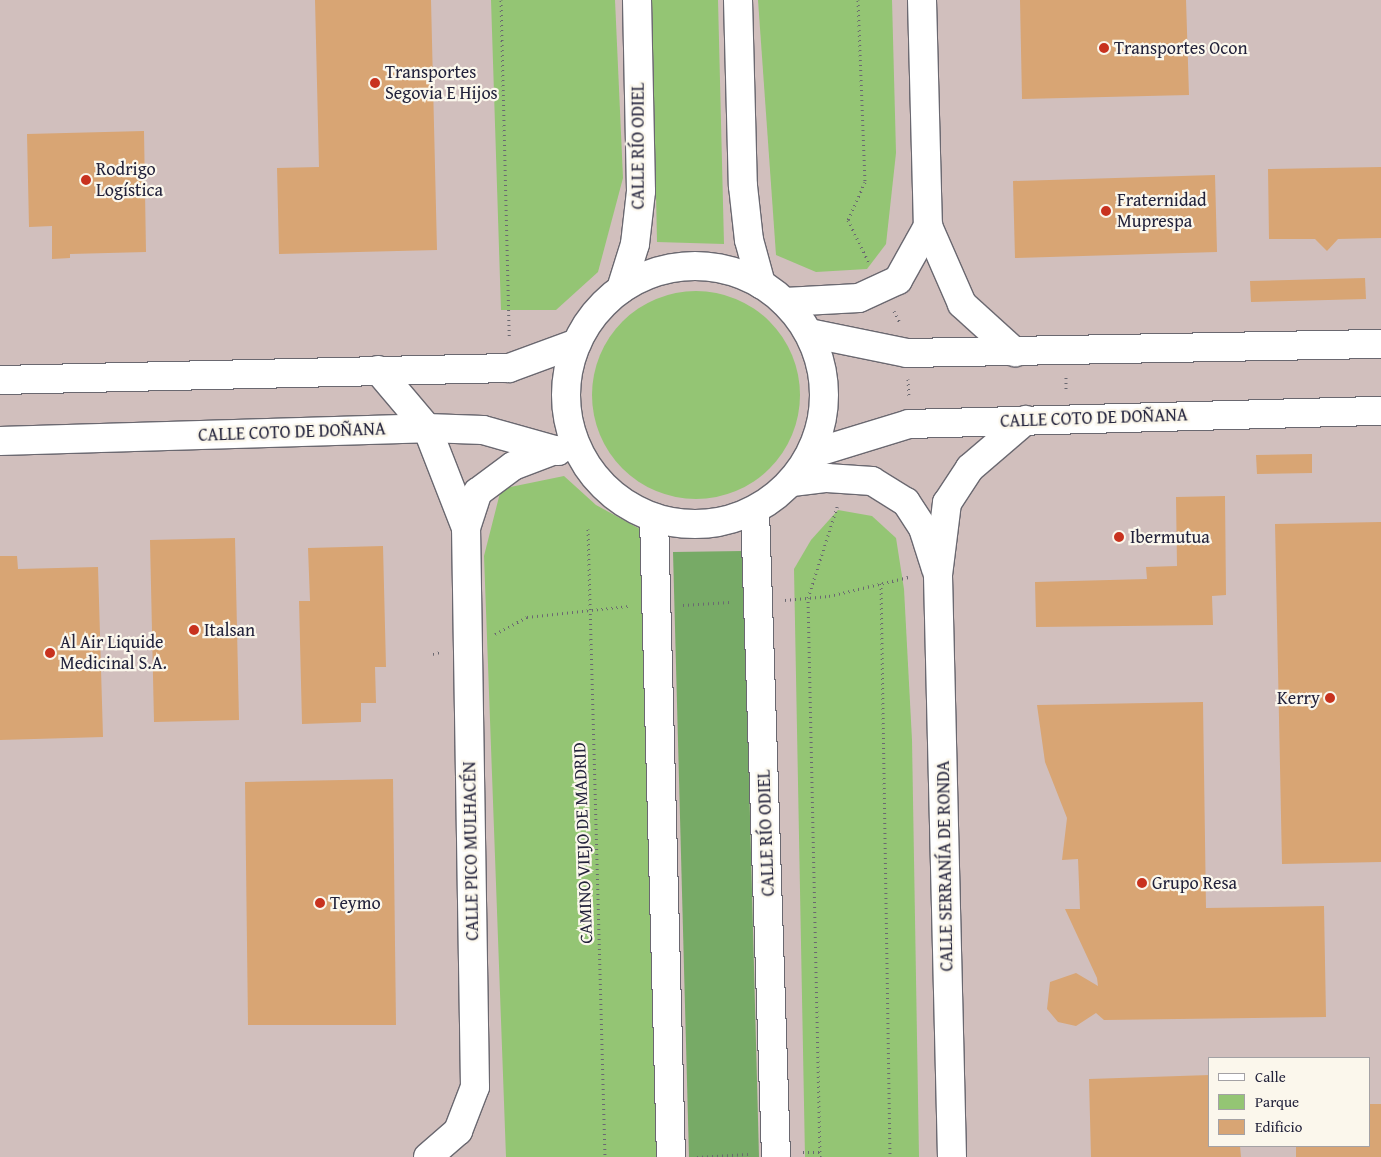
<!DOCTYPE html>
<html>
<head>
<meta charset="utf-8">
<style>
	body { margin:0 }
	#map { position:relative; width:1381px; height:1157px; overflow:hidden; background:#f0ead2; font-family:"Gentium Book Plus",serif }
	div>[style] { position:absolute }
	.industrial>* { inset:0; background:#d1bfbd }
	.green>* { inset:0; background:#94c574 }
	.round { border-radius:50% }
	.forest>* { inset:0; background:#7a6 }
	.building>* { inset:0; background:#d8a574 }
	.path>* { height:3px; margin-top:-1.5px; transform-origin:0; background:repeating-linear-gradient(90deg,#6a6870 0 1px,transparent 0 5px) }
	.roads { filter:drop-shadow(1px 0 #6a6870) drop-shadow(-1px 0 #6a6870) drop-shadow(0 1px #6a6870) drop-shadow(0 -1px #6a6870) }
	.minor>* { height:28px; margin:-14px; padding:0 14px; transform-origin:14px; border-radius:14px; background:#fff }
	.minor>.ring { margin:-14px; padding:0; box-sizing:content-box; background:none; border:28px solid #fff; border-radius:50% }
	.dots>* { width:14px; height:14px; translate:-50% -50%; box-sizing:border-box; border:2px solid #fbf7ec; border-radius:50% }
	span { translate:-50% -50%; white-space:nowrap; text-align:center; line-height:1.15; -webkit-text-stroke:4.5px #fbf7ec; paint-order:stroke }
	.poi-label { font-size:18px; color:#22223b }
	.left { translate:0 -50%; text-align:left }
	.right { translate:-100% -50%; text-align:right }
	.street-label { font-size:18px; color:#22223b }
	.legend { position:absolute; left:1208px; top:1057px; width:162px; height:90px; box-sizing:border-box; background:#fbf7ec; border:1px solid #a4a2a5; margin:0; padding:6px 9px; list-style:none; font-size:15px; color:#22223b }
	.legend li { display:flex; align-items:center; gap:10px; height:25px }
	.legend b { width:25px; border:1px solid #a4a2a5 }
</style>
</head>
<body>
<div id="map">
	<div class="industrial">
		<i style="clip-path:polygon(evenodd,0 0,1381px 0,1381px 1157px,0 1157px,0 0,1210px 1058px,1370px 1058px,1370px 1146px,1210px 1146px,1210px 1058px)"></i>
	</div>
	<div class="green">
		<i style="clip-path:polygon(491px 0,615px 0,623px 178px,598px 272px,556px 310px,501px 310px)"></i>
		<i style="clip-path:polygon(652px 0,718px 0,724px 244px,657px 242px)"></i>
		<i style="clip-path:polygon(758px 0,892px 0,896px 153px,886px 244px,867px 269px,816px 272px,776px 255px)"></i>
		<i class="round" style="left:592px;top:291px;width:208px;height:208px"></i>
		<i style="clip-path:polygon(564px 476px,596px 505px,640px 529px,657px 1157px,506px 1157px,484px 556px,501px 489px)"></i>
		<i style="clip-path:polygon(838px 510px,872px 516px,896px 538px,904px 589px,912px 740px,919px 1157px,805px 1157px,794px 569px,811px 540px)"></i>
	</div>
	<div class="forest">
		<i style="clip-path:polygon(743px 551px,759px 1157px,689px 1157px,673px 552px)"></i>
	</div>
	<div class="building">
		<i style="clip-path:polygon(315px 0,431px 0,437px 250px,279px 254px,277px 168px,319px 167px)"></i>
		<i style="clip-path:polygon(1020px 0,1186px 0,1189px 95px,1022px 99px)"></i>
		<i style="clip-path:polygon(144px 131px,146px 252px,70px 254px,70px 258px,52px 259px,52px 226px,29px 227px,27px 134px)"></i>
		<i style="clip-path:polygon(1381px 167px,1381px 238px,1338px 239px,1327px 251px,1315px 239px,1269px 239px,1268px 169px)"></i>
		<i style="clip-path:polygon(1215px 175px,1217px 252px,1015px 258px,1013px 181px)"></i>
		<i style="clip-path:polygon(1365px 278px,1366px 299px,1251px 302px,1250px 281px)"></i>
		<i style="clip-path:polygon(1312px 454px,1312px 473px,1257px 474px,1256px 455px)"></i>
		<i style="clip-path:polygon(1225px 496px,1226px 595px,1212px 596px,1213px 625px,1036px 627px,1035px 582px,1147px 579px,1146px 567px,1177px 566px,1176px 497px)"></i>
		<i style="clip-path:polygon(1381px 522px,1381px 862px,1282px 864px,1275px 524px)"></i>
		<i style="clip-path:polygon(235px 538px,239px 720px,154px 722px,150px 540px)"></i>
		<i style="clip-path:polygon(383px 546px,386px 667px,375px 667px,376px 703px,361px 703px,361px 722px,302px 724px,299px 601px,310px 601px,308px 548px)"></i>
		<i style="clip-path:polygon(0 556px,17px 556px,18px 569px,98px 567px,103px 737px,0 740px)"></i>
		<i style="clip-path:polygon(1203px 702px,1206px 908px,1324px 906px,1326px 1017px,1104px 1020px,1096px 1013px,1076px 1026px,1058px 1022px,1047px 1009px,1050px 982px,1076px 973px,1098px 986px,1097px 978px,1065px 909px,1080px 909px,1078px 859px,1062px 860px,1067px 818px,1045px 762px,1037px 705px)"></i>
		<i style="clip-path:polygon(393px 779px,396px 1025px,248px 1025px,245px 782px)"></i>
		<i style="clip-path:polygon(1210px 1075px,1210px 1146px,1240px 1146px,1241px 1157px,1091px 1157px,1089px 1079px)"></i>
		<i style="clip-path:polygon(1370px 1104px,1381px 1104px,1381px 1157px,1296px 1157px,1296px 1146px,1370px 1146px)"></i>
	</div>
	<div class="path">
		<i style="left:501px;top:0;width:339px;rotate:88.6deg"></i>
		<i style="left:858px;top:0;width:182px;rotate:87.8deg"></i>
		<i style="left:865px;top:182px;width:42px;rotate:114.1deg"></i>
		<i style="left:848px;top:220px;width:48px;rotate:64deg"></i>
		<i style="left:894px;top:311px;width:13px;rotate:63deg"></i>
		<i style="left:1066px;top:377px;width:14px;rotate:90deg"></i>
		<i style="left:908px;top:379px;width:19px;rotate:87deg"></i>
		<i style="left:588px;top:529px;width:628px;rotate:88.45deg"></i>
		<i style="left:881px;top:583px;width:574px;rotate:89.1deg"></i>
		<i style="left:785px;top:600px;width:44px;rotate:-5.2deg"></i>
		<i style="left:829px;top:596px;width:82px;rotate:-13.4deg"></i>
		<i style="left:683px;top:605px;width:47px;rotate:-3.7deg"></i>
		<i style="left:495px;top:634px;width:36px;rotate:-28deg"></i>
		<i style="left:527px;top:617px;width:103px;rotate:-6.2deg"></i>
		<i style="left:433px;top:654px;width:7px;rotate:-16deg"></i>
		<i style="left:803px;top:1152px;width:17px"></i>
		<i style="left:697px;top:1157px;width:51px;rotate:-3.4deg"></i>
		<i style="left:820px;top:1157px;width:559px;rotate:-91.23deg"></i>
		<i style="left:808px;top:598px;width:96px;rotate:-72.3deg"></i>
	</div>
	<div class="roads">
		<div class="minor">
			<i style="left:738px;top:0;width:186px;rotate:88.5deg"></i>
			<i style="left:743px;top:186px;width:54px;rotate:83.7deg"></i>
			<i style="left:749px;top:240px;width:46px;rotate:74.7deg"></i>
			<i style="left:922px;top:0;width:226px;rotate:88.5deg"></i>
			<i style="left:928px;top:226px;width:85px;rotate:66.4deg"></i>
			<i style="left:962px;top:304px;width:72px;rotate:42.2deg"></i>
			<i class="ring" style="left:566px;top:266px;width:230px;height:230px"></i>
			<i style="left:621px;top:289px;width:47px;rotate:-72.7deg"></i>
			<i style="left:635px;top:244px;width:53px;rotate:-83.5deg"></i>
			<i style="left:641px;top:191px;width:191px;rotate:-91.2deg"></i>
			<i style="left:785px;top:302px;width:74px;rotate:-3.1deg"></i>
			<i style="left:859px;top:298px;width:43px;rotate:-24.8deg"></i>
			<i style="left:898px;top:280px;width:62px;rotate:-60.9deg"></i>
			<i style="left:809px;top:333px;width:100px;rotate:11.5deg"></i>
			<i style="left:907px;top:353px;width:474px;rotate:-1.1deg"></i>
			<i style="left:378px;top:370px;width:76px;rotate:49.8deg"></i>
			<i style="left:427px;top:428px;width:107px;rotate:68.7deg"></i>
			<i style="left:0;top:380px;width:509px;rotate:-1.35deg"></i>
			<i style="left:509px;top:368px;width:72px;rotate:-20.2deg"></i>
			<i style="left:0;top:441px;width:427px;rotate:-1.7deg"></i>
			<i style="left:427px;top:428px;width:56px;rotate:2deg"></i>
			<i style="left:483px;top:430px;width:78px;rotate:15.6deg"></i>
			<i style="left:811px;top:454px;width:102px;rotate:-17deg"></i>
			<i style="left:909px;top:424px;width:472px;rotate:-1.6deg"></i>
			<i style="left:792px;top:482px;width:35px;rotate:-7deg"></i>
			<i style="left:827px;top:478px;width:45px;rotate:3.8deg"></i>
			<i style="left:872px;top:481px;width:40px;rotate:32deg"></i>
			<i style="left:906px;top:502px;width:31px;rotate:57deg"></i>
			<i style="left:923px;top:528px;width:43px;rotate:72.4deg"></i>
			<i style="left:755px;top:510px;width:647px;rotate:88.14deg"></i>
			<i style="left:654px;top:518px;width:639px;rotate:88.48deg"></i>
			<i style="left:428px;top:1157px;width:40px;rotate:-41deg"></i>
			<i style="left:458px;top:1131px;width:47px;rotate:-68.9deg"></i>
			<i style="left:475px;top:1087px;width:559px;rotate:-90.92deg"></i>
			<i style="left:466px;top:528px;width:38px;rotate:-72deg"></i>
			<i style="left:478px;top:492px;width:44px;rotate:-36.6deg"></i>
			<i style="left:513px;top:466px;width:45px;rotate:-20.9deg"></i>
			<i style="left:952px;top:1157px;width:582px;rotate:-91.38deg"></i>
			<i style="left:938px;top:575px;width:73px;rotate:-82.9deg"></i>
			<i style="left:947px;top:503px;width:42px;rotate:-56.7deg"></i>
			<i style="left:970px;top:468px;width:74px;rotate:-40.6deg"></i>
		</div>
	</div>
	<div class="dots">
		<i style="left:1104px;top:48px;background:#c8321e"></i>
		<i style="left:375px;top:83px;background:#c8321e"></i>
		<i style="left:86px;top:180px;background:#c8321e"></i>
		<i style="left:1106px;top:211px;background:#c8321e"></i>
		<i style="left:1119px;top:537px;background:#c8321e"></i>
		<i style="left:194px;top:630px;background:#c8321e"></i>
		<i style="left:50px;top:653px;background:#c8321e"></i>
		<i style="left:1330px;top:698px;background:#c8321e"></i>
		<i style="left:1142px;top:883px;background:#c8321e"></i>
		<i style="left:320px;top:903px;background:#c8321e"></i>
	</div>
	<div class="poi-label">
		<span class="left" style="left:1114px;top:48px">Transportes Ocon</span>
		<span class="left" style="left:385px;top:83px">Transportes<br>Segovia E Hijos</span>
		<span class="left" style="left:96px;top:180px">Rodrigo<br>Logística</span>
		<span class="left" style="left:1117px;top:211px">Fraternidad<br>Muprespa</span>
		<span class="left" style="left:1130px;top:537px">Ibermutua</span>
		<span class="left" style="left:204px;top:630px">Italsan</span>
		<span class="left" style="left:60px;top:653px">Al Air Liquide<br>Medicinal S.A.</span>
		<span class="right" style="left:1320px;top:698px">Kerry</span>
		<span class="left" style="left:1152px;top:883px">Grupo Resa</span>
		<span class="left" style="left:330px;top:903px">Teymo</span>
	</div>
	<div class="street-label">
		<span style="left:638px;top:146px;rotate:-90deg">CALLE RÍO ODIEL</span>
		<span style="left:1094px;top:418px;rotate:-2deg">CALLE COTO DE DOÑANA</span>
		<span style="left:292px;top:432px;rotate:-2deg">CALLE COTO DE DOÑANA</span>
		<span style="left:766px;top:833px;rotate:-92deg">CALLE RÍO ODIEL</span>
		<span style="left:583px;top:843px;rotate:-92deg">CAMINO VIEJO DE MADRID</span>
		<span style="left:471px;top:851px;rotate:-91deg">CALLE PICO MULHACÉN</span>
		<span style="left:945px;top:866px;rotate:-91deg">CALLE SERRANÍA DE RONDA</span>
	</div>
	<ul class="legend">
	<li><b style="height:6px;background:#fff"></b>Calle</li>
	<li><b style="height:14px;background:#94c574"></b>Parque</li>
	<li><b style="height:14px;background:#d8a574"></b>Edificio</li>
	</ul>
</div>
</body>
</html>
